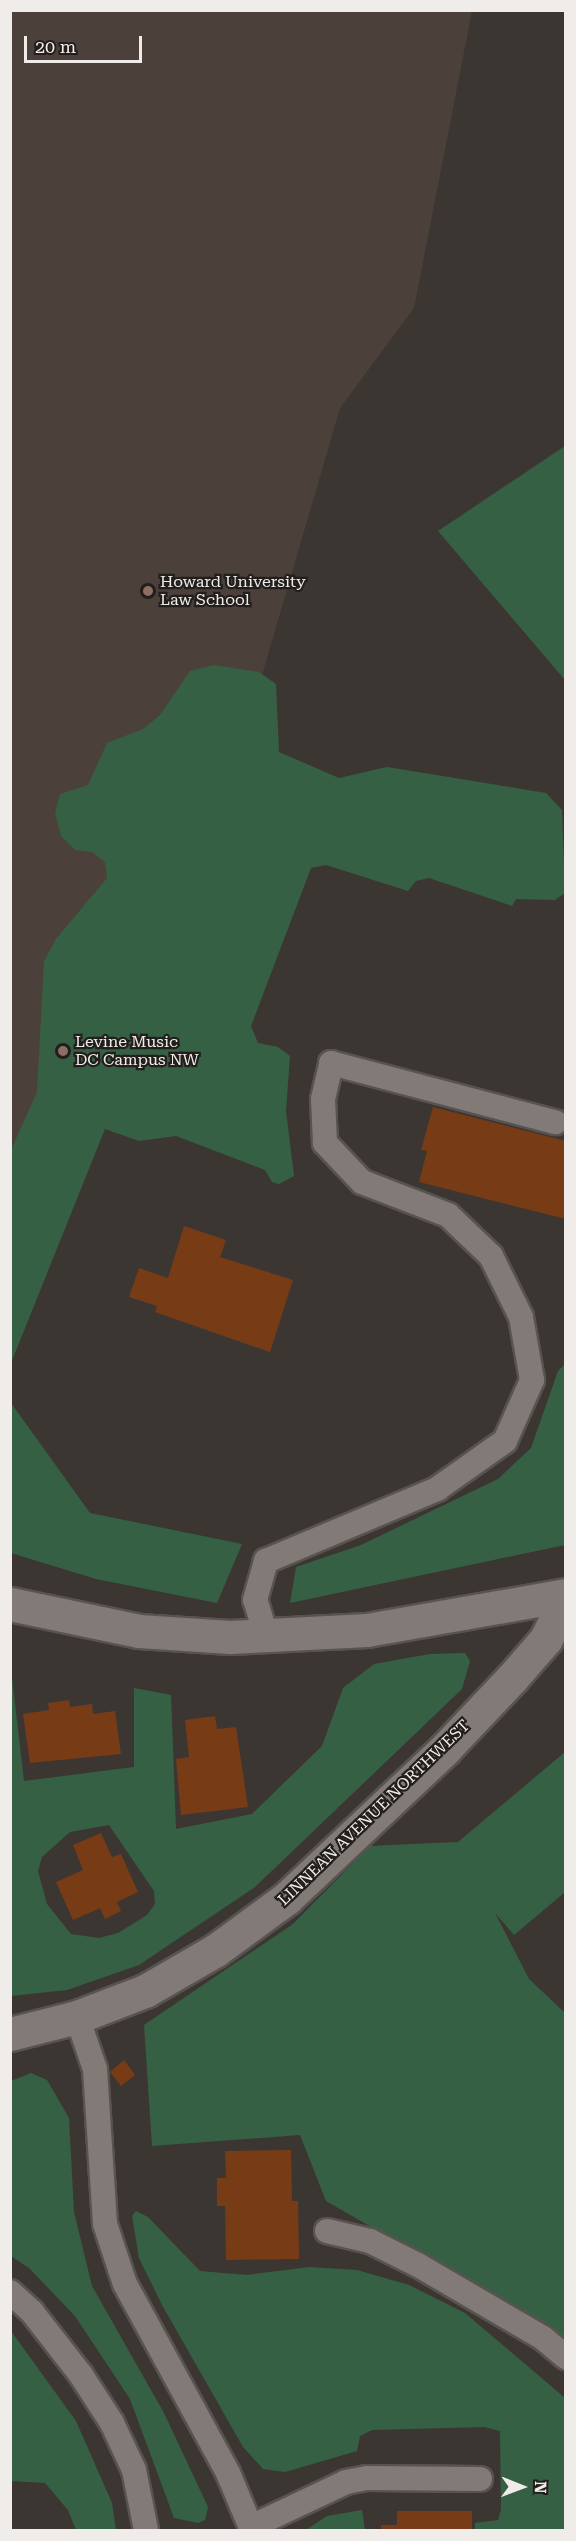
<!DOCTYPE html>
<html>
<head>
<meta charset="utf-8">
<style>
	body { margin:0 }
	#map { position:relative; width:576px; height:2541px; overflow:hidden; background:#3c3632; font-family:"Roboto Serif",serif }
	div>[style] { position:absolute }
	.built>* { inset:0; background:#4c403a }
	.green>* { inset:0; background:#366044 }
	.building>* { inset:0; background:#773b16 }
	.roads { filter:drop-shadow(2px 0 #585350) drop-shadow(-2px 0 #585350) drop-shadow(0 2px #585350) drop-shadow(0 -2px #585350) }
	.lane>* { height:24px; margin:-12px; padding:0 12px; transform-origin:12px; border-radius:12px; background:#817a77 }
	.street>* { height:33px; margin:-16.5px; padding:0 16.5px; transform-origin:16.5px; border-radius:16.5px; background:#817a77 }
	.dots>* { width:16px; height:16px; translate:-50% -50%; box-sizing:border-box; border:3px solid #211e1c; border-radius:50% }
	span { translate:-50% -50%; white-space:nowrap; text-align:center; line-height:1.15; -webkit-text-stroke:4.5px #211e1c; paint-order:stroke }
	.poi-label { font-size:16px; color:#f0ecea }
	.left { translate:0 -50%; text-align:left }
	.street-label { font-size:16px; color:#f0ecea }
	.frame { position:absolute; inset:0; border:12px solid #f0ecea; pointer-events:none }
	.north { position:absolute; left:492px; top:2457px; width:60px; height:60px; -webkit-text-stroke:4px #211e1c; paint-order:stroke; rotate:91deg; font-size:16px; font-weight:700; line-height:24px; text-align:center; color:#f0ecea }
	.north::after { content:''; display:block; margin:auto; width:21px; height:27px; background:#f0ecea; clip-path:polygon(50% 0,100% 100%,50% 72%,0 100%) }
	.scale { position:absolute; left:24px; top:36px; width:118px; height:27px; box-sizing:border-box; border:3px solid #f0ecea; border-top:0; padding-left:8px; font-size:18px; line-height:21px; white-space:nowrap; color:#f0ecea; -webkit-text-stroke:4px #211e1c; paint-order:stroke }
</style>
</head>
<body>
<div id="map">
	<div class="built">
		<i style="clip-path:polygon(11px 11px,472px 11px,414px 308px,340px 408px,222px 812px,11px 1291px)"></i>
	</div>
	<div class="green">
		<i style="clip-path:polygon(565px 446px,565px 680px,438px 531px)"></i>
		<i style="clip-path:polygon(214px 665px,259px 672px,276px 684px,279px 752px,339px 778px,387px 767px,546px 793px,562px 810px,565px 893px,555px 900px,516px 899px,512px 906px,429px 878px,416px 881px,408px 891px,326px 865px,311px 868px,251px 1026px,258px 1043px,278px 1047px,290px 1056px,286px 1111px,294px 1176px,279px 1184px,272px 1182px,265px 1170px,176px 1136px,139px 1141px,105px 1129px,11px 1363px,11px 1150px,37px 1092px,44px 961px,56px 939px,107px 878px,105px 862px,92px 852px,75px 850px,61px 836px,55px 813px,60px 794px,88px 785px,107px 743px,143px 729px,160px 715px,190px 671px)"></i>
		<i style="clip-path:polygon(565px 1364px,565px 1545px,290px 1603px,296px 1567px,361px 1545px,498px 1479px,531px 1448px,558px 1371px)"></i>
		<i style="clip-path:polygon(11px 1403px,90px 1513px,242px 1544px,217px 1603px,96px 1579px,11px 1553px)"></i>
		<i style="clip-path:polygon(evenodd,465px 1653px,470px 1661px,462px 1689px,255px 1887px,139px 1965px,67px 1990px,11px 1996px,11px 1669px,24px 1781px,134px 1767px,134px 1688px,171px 1695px,176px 1829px,252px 1814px,322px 1746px,343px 1688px,374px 1664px,430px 1654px,465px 1653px,109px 1825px,154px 1891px,155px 1904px,147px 1915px,118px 1933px,99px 1938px,71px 1934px,47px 1904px,38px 1871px,42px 1857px,70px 1832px,109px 1825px)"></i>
		<i style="clip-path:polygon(565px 1752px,565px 1892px,514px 1935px,495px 1913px,529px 1979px,565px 2013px,565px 2338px,326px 2201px,300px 2135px,152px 2146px,144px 2025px,293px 1924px,370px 1846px,458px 1842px)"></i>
		<i style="clip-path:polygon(31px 2073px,47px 2080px,69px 2118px,74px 2212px,92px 2286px,164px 2413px,208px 2507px,205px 2520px,198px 2523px,174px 2518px,130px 2399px,75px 2316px,29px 2268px,11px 2256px,11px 2081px)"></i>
		<i style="clip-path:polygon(136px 2211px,148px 2217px,200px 2271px,247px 2275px,310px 2267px,357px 2270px,409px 2285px,465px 2313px,565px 2398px,565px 2530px,475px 2530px,475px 2523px,498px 2520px,501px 2510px,500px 2431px,484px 2427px,372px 2430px,360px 2436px,357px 2451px,285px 2472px,263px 2469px,243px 2447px,162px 2305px,139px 2258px,132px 2216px)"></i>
		<i style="clip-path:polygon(11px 2331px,76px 2421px,112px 2503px,116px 2530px,76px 2530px,68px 2510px,45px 2483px,11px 2481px)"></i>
		<i style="clip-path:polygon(362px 2510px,365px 2530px,306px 2530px,327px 2516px)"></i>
	</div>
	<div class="building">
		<i style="clip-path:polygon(433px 1107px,566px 1141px,566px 1219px,419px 1182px,427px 1151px,421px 1150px)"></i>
		<i style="clip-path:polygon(184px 1226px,226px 1240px,220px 1257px,293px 1280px,270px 1352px,155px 1312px,157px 1306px,129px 1297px,139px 1268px,168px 1278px)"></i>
		<i style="clip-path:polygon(69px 1700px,70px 1707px,92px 1704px,93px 1714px,115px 1711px,121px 1754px,30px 1763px,23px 1714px,49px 1710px,48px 1703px)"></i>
		<i style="clip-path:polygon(215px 1716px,217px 1729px,236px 1727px,248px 1807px,181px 1815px,176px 1759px,189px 1757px,185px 1720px)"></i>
		<i style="clip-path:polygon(101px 1833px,112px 1857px,121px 1854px,138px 1892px,117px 1902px,121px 1911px,105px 1919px,100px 1908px,73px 1920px,56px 1882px,83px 1870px,73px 1845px)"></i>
		<i style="clip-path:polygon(124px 2060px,135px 2075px,121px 2086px,110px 2072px)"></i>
		<i style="clip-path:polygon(291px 2150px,292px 2201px,298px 2201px,299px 2259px,226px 2260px,225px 2206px,217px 2206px,217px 2178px,226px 2178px,225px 2151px)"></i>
		<i style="clip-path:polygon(397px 2511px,472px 2511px,472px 2530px,381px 2530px,381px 2525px,397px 2525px)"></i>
	</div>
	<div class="roads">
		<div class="lane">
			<i style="left:266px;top:1635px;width:37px;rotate:-107deg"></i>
			<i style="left:255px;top:1600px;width:41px;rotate:-74.2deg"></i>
			<i style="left:266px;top:1561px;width:186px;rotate:-22.8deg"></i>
			<i style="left:437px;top:1489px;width:83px;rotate:-35.2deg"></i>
			<i style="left:505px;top:1441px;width:67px;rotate:-66.1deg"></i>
			<i style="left:532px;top:1380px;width:64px;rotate:-99.9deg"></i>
			<i style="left:521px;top:1317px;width:68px;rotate:-116.2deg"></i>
			<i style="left:491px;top:1256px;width:59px;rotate:-136.4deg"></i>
			<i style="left:448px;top:1215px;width:92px;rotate:-159deg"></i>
			<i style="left:362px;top:1182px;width:54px;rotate:-133.5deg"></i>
			<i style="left:325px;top:1143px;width:44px;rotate:-92.6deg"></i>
			<i style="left:323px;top:1099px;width:37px;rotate:-77deg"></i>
			<i style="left:331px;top:1063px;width:232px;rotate:14.8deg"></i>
			<i style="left:77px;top:2017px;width:55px;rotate:70.9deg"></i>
			<i style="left:95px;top:2069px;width:155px;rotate:86.3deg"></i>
			<i style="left:105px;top:2224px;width:63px;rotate:71.6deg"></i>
			<i style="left:125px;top:2284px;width:215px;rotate:61.4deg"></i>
			<i style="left:228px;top:2473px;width:62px;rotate:67.2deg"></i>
			<i style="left:327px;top:2231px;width:44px;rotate:13.1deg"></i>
			<i style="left:370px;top:2241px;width:54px;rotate:26.6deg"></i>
			<i style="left:418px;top:2265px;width:145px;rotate:30.3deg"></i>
			<i style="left:543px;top:2338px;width:30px;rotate:40deg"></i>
			<i style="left:10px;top:2292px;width:30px;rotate:42deg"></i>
			<i style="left:32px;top:2312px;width:80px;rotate:52.1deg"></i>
			<i style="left:81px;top:2375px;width:57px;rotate:57.1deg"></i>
			<i style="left:112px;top:2423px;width:52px;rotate:64.9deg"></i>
			<i style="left:134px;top:2470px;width:61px;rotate:78.7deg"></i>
			<i style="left:251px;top:2527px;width:105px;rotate:-25.3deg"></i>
			<i style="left:346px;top:2482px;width:21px;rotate:-11deg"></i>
			<i style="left:367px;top:2478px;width:113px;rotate:0.5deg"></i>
		</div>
		<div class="street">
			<i style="left:10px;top:1604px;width:132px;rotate:11.8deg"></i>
			<i style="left:139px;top:1631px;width:91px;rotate:3.8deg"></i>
			<i style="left:230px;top:1637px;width:137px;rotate:-2.9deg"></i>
			<i style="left:367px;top:1630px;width:202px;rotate:-10deg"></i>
			<i style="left:10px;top:2034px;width:69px;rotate:-14.2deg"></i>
			<i style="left:77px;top:2017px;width:73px;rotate:-20.9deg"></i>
			<i style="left:145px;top:1991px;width:82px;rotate:-30deg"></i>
			<i style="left:216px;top:1950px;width:88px;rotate:-36.2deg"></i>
			<i style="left:287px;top:1898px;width:216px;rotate:-43.3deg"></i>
			<i style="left:444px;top:1750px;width:100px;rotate:-46.6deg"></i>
			<i style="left:513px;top:1677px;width:50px;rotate:-49deg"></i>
			<i style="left:546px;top:1639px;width:46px;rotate:-64deg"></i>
		</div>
	</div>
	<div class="dots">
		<i style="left:148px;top:591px;background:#8d6e63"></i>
		<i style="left:63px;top:1051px;background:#8d6e63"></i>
	</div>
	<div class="poi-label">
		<span class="left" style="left:160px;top:591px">Howard University<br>Law School</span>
		<span class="left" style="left:75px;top:1051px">Levine Music<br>DC Campus NW</span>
	</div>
	<div class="street-label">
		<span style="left:374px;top:1813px;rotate:-44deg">LINNEAN AVENUE NORTHWEST</span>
	</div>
	<div class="frame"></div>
	<div class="north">N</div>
	<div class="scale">20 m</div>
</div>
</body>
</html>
